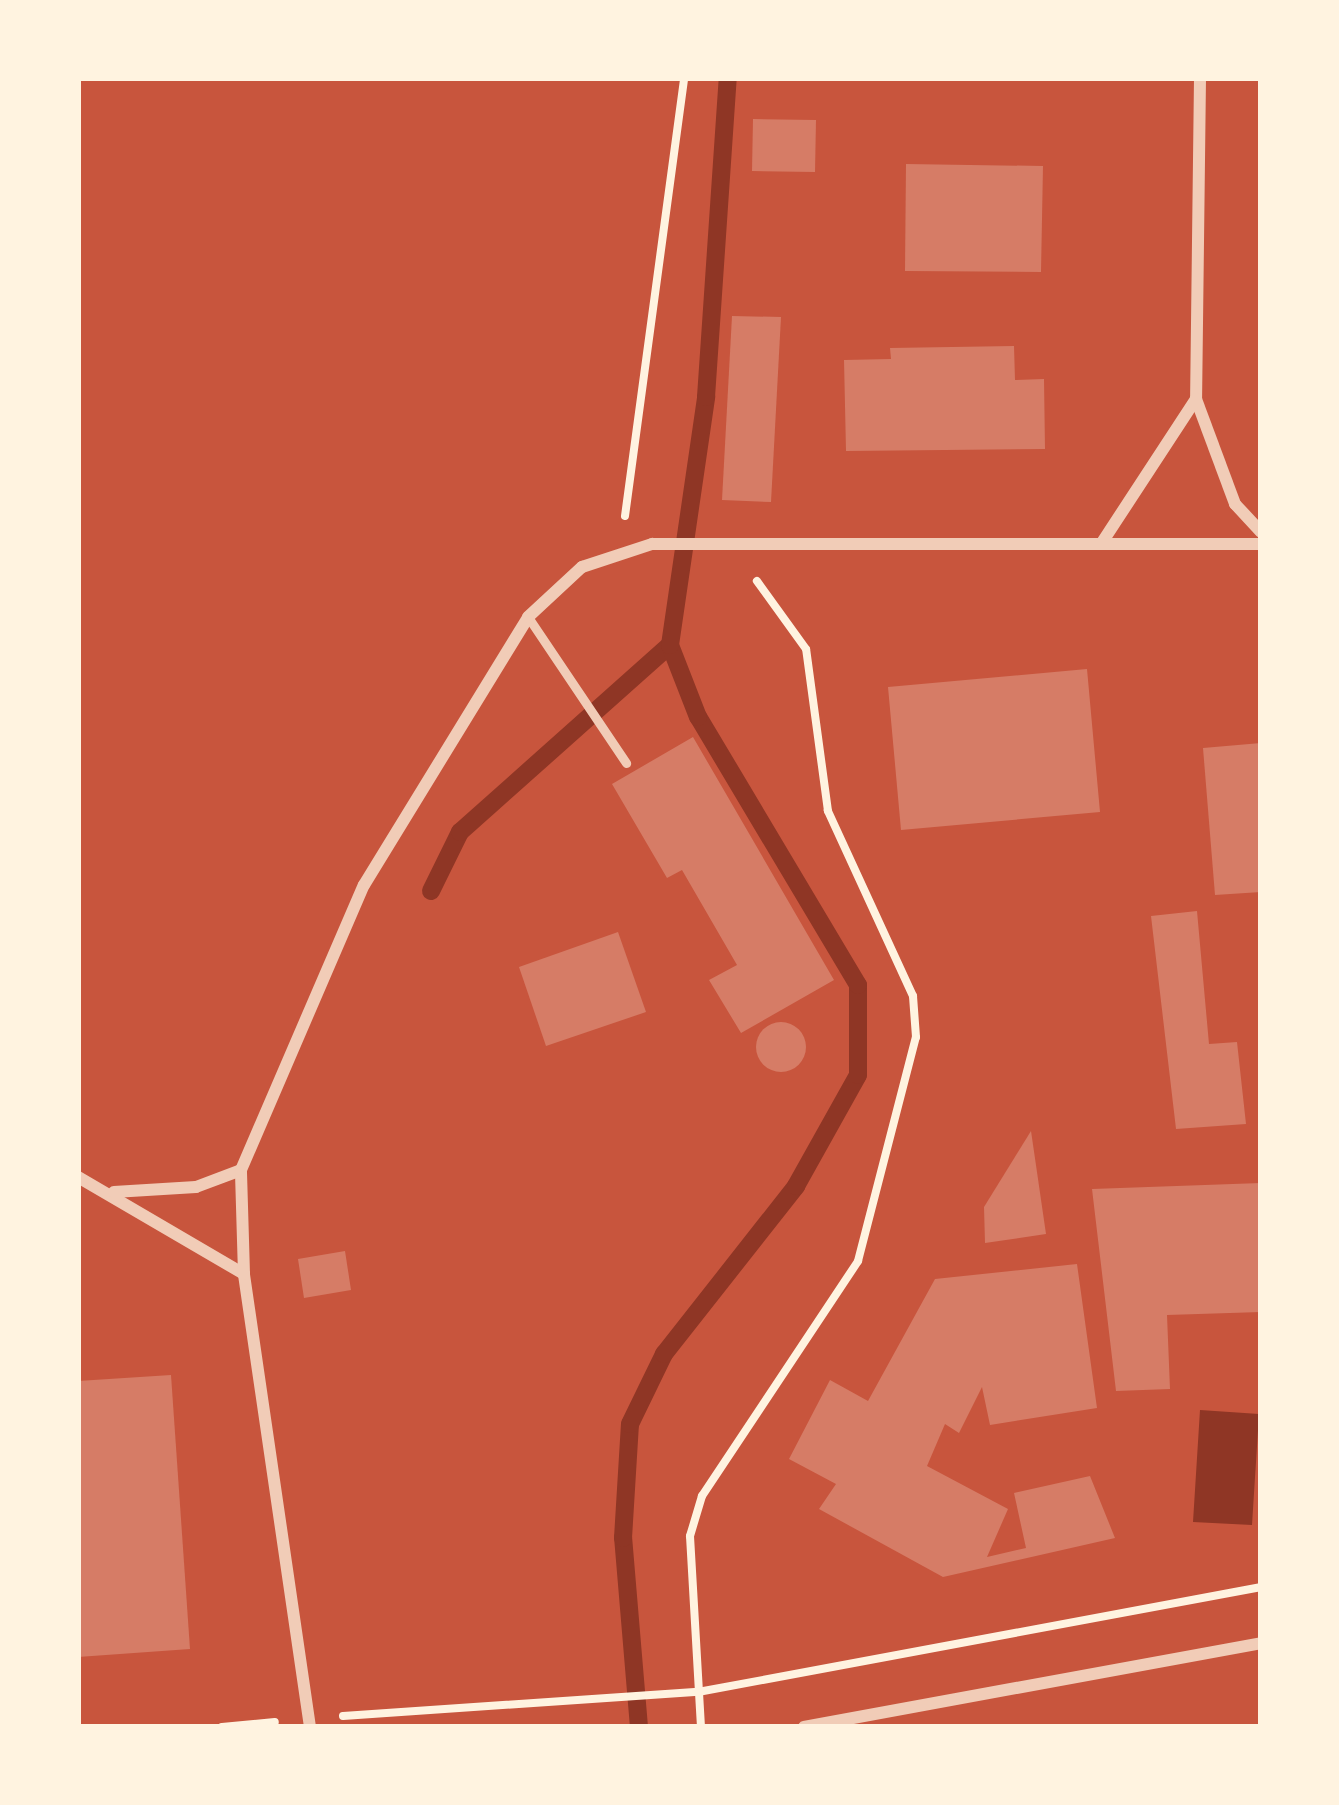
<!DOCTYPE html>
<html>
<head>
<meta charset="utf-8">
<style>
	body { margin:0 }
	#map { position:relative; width:1339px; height:1805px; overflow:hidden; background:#c8553d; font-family:"Archivo Narrow",sans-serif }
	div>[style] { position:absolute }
	.water>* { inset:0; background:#8f3625 }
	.stream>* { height:18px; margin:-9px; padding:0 9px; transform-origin:9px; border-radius:9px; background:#8f3625 }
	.building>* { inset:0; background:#d67c66 }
	.round { border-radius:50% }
	.path>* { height:8px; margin:-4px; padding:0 4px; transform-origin:4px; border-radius:4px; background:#fff3e0 }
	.service>* { height:9px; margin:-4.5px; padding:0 4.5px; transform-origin:4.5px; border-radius:4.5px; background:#f1ccb7 }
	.minor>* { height:12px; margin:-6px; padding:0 6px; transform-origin:6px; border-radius:6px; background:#f1ccb7 }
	span { translate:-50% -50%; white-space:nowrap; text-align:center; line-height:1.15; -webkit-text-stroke:9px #fff3e0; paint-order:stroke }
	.frame { position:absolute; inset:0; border:81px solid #fff3e0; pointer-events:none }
</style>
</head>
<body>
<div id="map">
	<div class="water">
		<i style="clip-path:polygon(1200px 1410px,1259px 1414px,1252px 1525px,1193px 1522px)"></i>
	</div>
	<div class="stream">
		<i style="left:431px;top:891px;width:66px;rotate:-63.8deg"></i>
		<i style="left:460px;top:832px;width:281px;rotate:-41.7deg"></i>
		<i style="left:639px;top:1727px;width:190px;rotate:-94.8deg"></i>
		<i style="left:623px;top:1538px;width:114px;rotate:-86.5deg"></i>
		<i style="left:630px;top:1424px;width:78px;rotate:-64.1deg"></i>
		<i style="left:664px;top:1354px;width:214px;rotate:-51.8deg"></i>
		<i style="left:796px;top:1186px;width:127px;rotate:-60.8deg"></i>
		<i style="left:858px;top:1075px;width:90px;rotate:-90deg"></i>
		<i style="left:858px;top:985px;width:312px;rotate:-120.8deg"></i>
		<i style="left:698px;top:717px;width:77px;rotate:-111.3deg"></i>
		<i style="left:670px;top:645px;width:251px;rotate:-81.7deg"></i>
		<i style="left:706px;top:397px;width:320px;rotate:-86.1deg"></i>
	</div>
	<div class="building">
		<i style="clip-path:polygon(753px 119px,816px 120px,815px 172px,752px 171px)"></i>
		<i style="clip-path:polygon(906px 164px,1043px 166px,1041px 272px,905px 271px)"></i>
		<i style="clip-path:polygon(732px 316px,781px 317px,771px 502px,722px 500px)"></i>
		<i style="clip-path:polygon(1014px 346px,1015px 380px,1044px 379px,1045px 449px,846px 451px,844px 360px,891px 359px,890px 348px)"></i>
		<i style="clip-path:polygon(1087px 669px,1100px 812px,901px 830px,888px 687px)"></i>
		<i style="clip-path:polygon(693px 737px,834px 980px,741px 1033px,709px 980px,737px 965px,682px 870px,667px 878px,612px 784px)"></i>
		<i style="clip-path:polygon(1261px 743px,1261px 892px,1215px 895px,1203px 748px)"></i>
		<i style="clip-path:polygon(1197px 911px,1209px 1044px,1237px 1042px,1246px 1124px,1176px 1129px,1151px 916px)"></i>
		<i style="clip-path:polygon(618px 932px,646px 1012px,546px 1046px,519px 967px)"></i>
		<i class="round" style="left:756px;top:1022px;width:50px;height:50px"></i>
		<i style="clip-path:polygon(1031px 1131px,1046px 1234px,985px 1243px,984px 1207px)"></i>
		<i style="clip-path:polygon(1261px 1183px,1261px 1312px,1167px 1315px,1170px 1389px,1116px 1391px,1092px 1189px)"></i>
		<i style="clip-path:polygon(345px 1251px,351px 1290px,304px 1298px,298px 1259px)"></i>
		<i style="clip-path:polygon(1077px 1264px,1097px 1408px,990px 1425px,982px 1387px,959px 1433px,945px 1424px,927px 1466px,1008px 1509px,987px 1557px,1026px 1548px,1014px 1493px,1090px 1476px,1115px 1538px,943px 1577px,819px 1509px,836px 1484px,789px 1459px,830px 1380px,868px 1401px,935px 1279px)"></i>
		<i style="clip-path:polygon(171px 1375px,190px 1649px,78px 1657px,78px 1381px)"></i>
	</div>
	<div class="path">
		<i style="left:625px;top:516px;width:442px;rotate:-82.3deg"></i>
		<i style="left:343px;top:1716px;width:356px;rotate:-3.9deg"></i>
		<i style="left:698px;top:1692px;width:573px;rotate:-10.56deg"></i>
		<i style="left:222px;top:1727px;width:53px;rotate:-5.4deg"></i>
		<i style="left:701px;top:1727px;width:191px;rotate:-93.3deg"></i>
		<i style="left:690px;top:1536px;width:42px;rotate:-73.3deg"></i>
		<i style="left:702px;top:1496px;width:282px;rotate:-56.4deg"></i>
		<i style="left:858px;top:1261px;width:231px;rotate:-75.5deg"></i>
		<i style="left:916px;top:1037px;width:41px;rotate:-94.2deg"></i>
		<i style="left:913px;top:996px;width:204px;rotate:-114.7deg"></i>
		<i style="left:828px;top:811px;width:163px;rotate:-97.7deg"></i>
		<i style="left:806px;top:649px;width:84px;rotate:-125.8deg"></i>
	</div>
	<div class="service">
		<i style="left:528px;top:617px;width:176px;rotate:56.1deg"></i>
	</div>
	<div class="minor">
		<i style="left:1200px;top:78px;width:321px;rotate:90.7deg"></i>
		<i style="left:1196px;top:399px;width:112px;rotate:69.6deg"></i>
		<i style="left:1235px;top:504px;width:38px;rotate:47deg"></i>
		<i style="left:1103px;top:541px;width:170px;rotate:-56.8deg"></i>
		<i style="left:78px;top:1177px;width:192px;rotate:30.3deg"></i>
		<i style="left:114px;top:1192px;width:82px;rotate:-3.5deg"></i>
		<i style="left:196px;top:1187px;width:48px;rotate:-20.7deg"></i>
		<i style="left:310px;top:1727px;width:458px;rotate:-98.3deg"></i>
		<i style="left:244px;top:1274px;width:104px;rotate:-91.7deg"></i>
		<i style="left:241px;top:1170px;width:310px;rotate:-66.7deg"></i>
		<i style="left:364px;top:885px;width:314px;rotate:-58.5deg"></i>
		<i style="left:528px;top:617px;width:74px;rotate:-42.8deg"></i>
		<i style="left:582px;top:567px;width:74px;rotate:-18.2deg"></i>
		<i style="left:652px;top:544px;width:609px"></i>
		<i style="left:804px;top:1727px;width:465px;rotate:-10.4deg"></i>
	</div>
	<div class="frame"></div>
</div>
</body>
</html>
